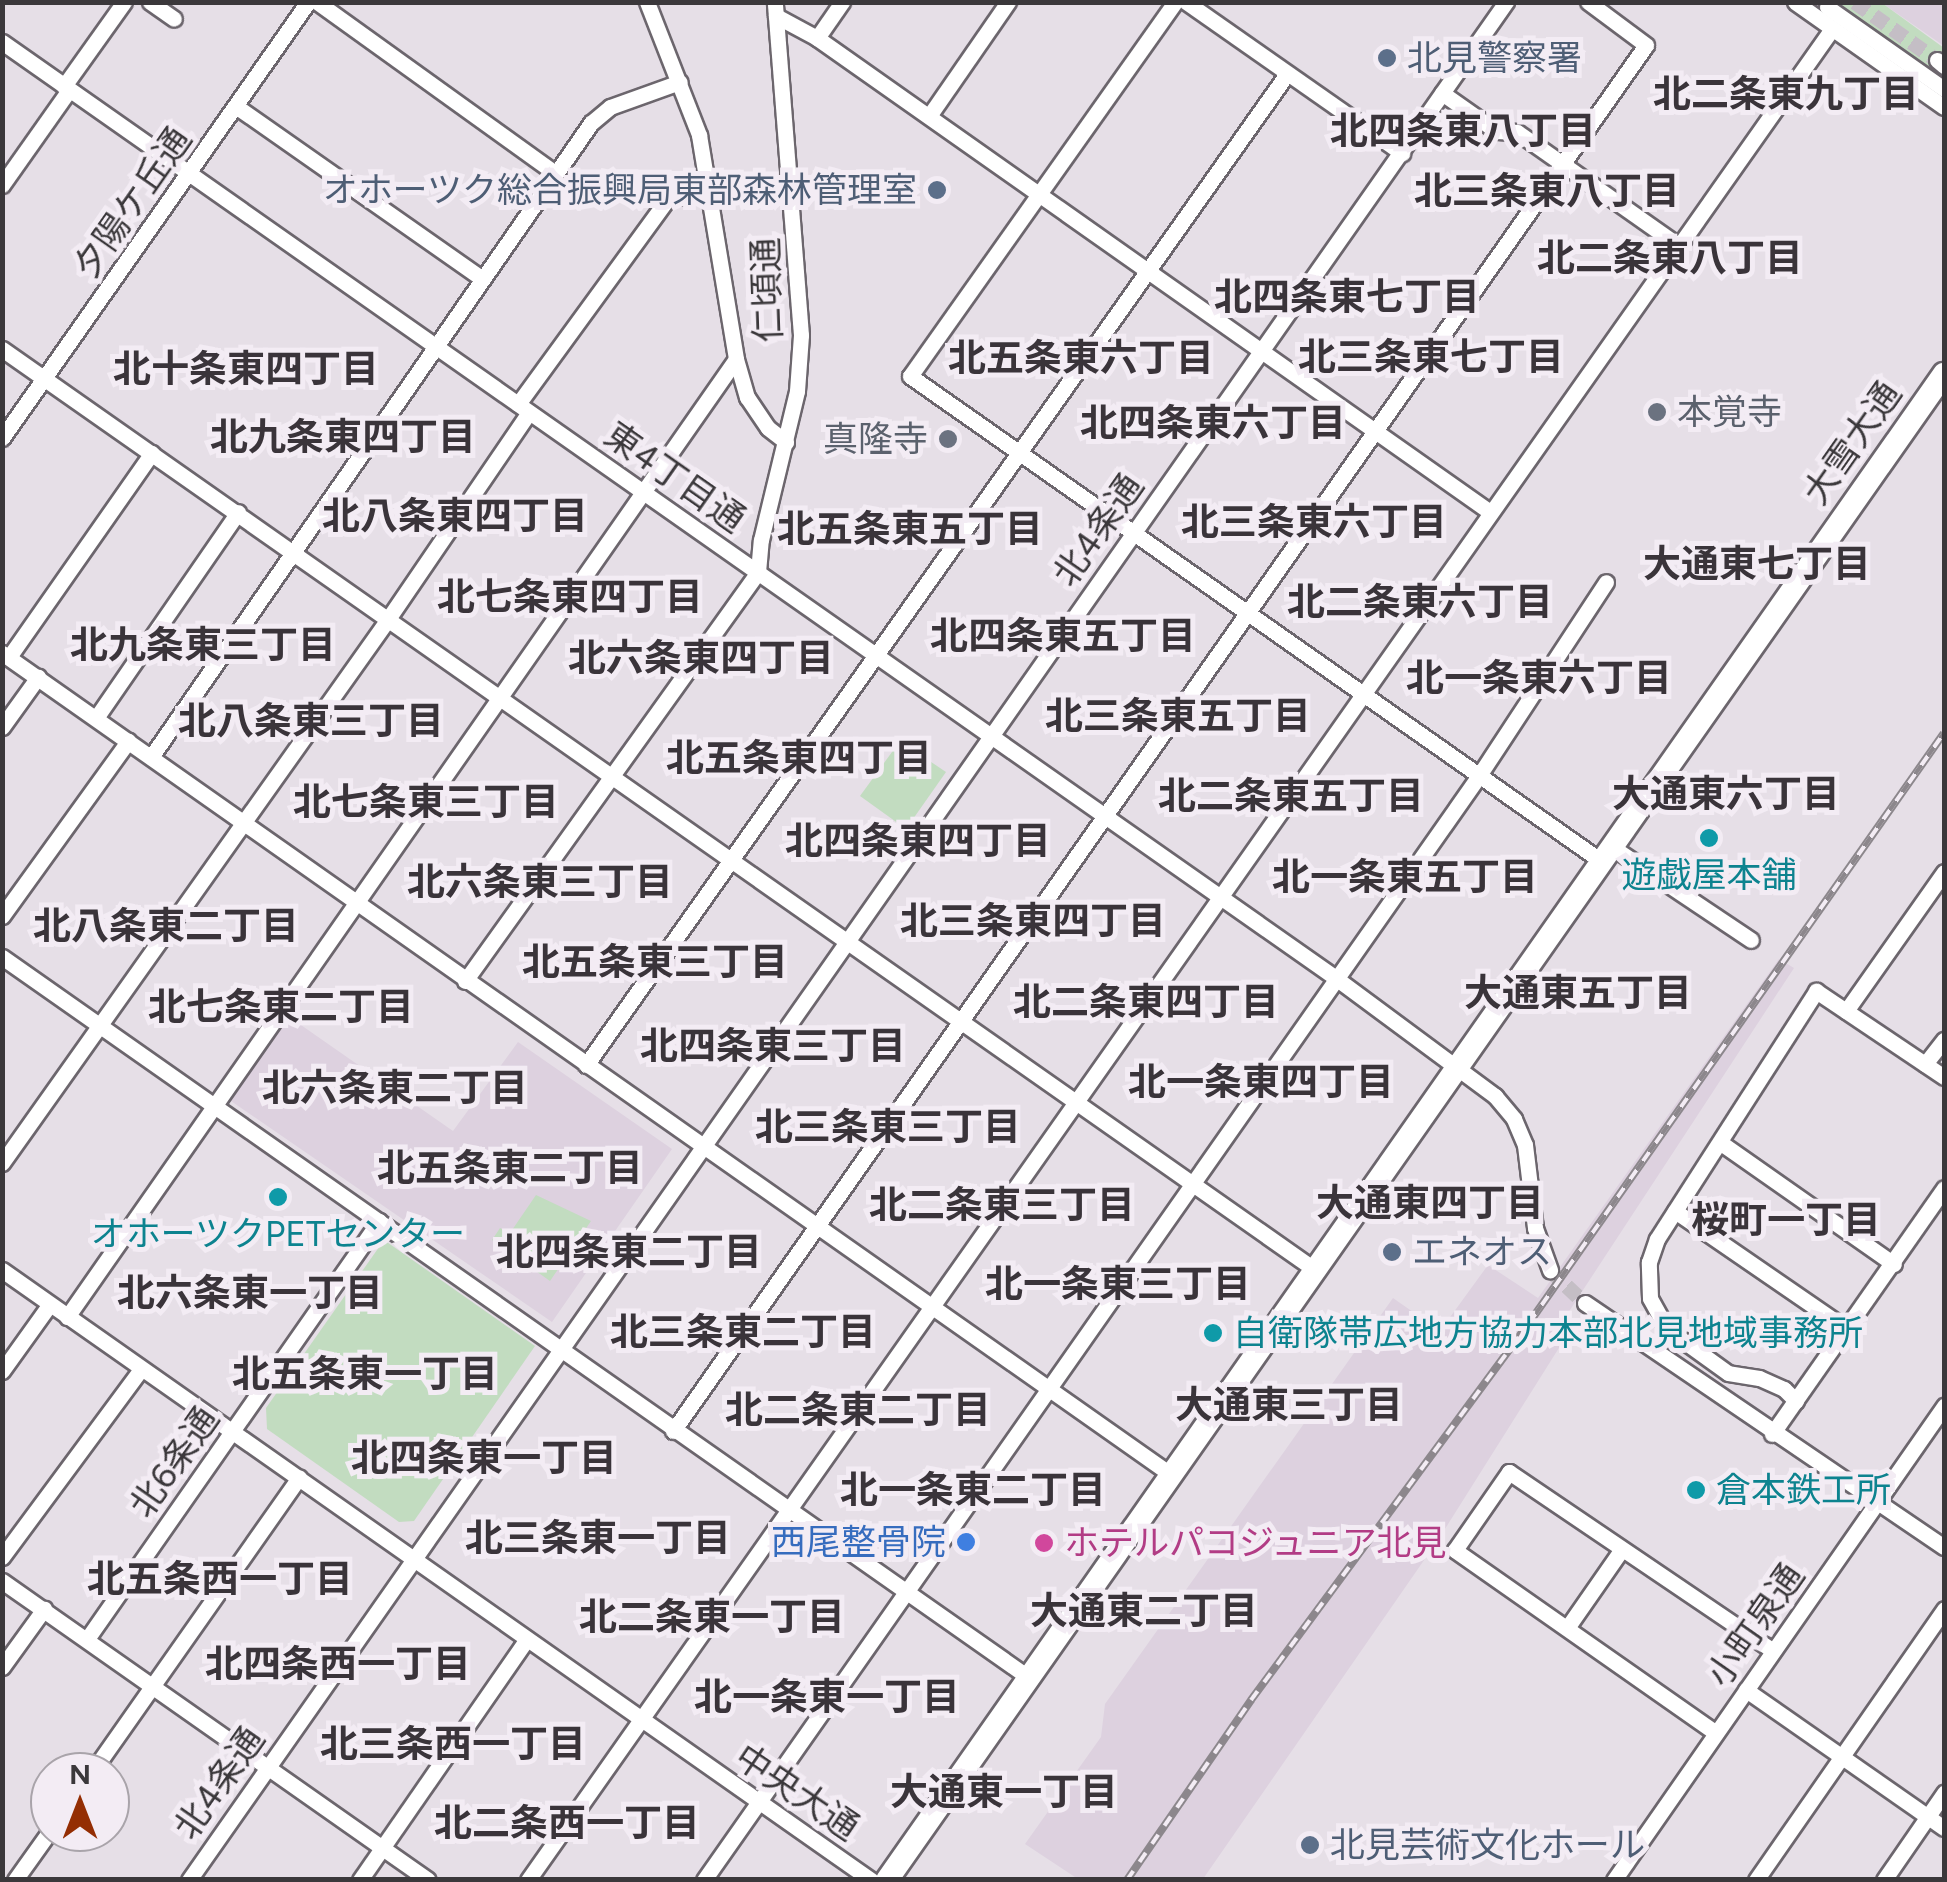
<!DOCTYPE html>
<html>
<head>
<meta charset="utf-8">
<style>
	body { margin:0 }
	#map { position:relative; width:1947px; height:1882px; overflow:hidden; background:#e6dfe7; font-family:Figtree,"Noto Sans JP",sans-serif }
	div>[style] { position:absolute }
	.built>* { inset:0; background:#ddd1df }
	.green>* { inset:0; background:#c2dcc0 }
	.minor-tunnel>* { height:15px; margin-top:-7.5px; transform-origin:0; background:repeating-linear-gradient(90deg,#c4bec5 0 15px,transparent 0 23px) }
	.roads { filter:drop-shadow(2px 0 #6c666d) drop-shadow(-2px 0 #6c666d) drop-shadow(0 2px #6c666d) drop-shadow(0 -2px #6c666d) }
	.minor>* { height:15px; margin:-7.5px; padding:0 7.5px; transform-origin:7.5px; border-radius:7.5px; background:#fff }
	.highway>* { height:22px; margin:-11px; padding:0 11px; transform-origin:11px; border-radius:11px; background:#fff }
	.rail>* { height:8px; margin-top:-4px; transform-origin:0; background:repeating-linear-gradient(90deg,#f3ecf4 0 11px,#8c878c 0 22px); box-sizing:border-box; border-block:2px solid #8c878c }
	.dots>* { width:28px; height:28px; translate:-50% -50%; box-sizing:border-box; border:5px solid #f3ecf4; border-radius:50% }
	span { translate:-50% -50%; white-space:nowrap; text-align:center; line-height:1.15; -webkit-text-stroke:10px #f3ecf4; paint-order:stroke }
	.service-label { font-size:35px; color:#4e5e75 }
	.left { translate:0 -50%; text-align:left }
	.right { translate:-100% -50%; text-align:right }
	.street-label { font-size:35px; color:#3b383b }
	.worship-label { font-size:35px; color:#5b616d }
	.culture-label { font-size:35px; color:#0d838f }
	.shop-label { font-size:35px; color:#366cbe }
	.hotel-label { font-size:35px; color:#b23c85 }
	.neighbourhood-label { font-size:38px; color:#3a343a; font-weight:700 }
	.frame { position:absolute; inset:0; border:5px solid #3b383b; pointer-events:none }
	.north { position:absolute; left:30px; top:1752px; width:100px; height:100px; box-sizing:border-box; background:#f3ecf4; border:2px solid #a9a4aa; border-radius:50%; rotate:0deg; font-size:28px; font-weight:700; line-height:40px; text-align:center; color:#3b383b }
	.north::after { content:''; display:block; margin:auto; width:35px; height:45px; background:#942e03; clip-path:polygon(50% 0,100% 100%,50% 72%,0 100%) }
</style>
</head>
<body>
<div id="map">
	<div class="built">
		<i style="clip-path:polygon(1882px 3px,1944px 3px,1944px 46px)"></i>
		<i style="clip-path:polygon(1779px 959px,1794px 968px,1566px 1316px,1574px 1324px,1438px 1540px,1203px 1879px,1078px 1879px,1025px 1844px,1101px 1737px,1105px 1704px,1393px 1298px,1440px 1331px,1488px 1265px,1538px 1298px)"></i>
		<i style="clip-path:polygon(288px 1016px,453px 1131px,518px 1042px,672px 1149px,552px 1322px,231px 1101px)"></i>
	</div>
	<div class="green">
		<i style="clip-path:polygon(1831px 3px,1882px 3px,1944px 48px,1929px 70px)"></i>
		<i style="clip-path:polygon(900px 741px,946px 772px,906px 829px,860px 796px)"></i>
		<i style="clip-path:polygon(536px 1195px,591px 1221px,550px 1281px,492px 1240px,500px 1228px,510px 1233px)"></i>
		<i style="clip-path:polygon(384px 1240px,535px 1346px,414px 1521px,399px 1522px,267px 1429px,266px 1408px)"></i>
	</div>
	<div class="minor-tunnel">
		<i style="left:1855px;top:2px;width:100px;rotate:35.3deg"></i>
		<i style="left:1550px;top:1270px;width:48px;rotate:43.3deg"></i>
	</div>
	<div class="roads">
		<div class="minor">
			<i style="left:150px;top:2px;width:29px;rotate:35deg"></i>
			<i style="left:317px;top:2px;width:293px;rotate:35.7deg"></i>
			<i style="left:647px;top:2px;width:143px;rotate:68.6deg"></i>
			<i style="left:699px;top:135px;width:227px;rotate:80.6deg"></i>
			<i style="left:736px;top:359px;width:40px;rotate:74deg"></i>
			<i style="left:747px;top:397px;width:37px;rotate:56deg"></i>
			<i style="left:768px;top:428px;width:23px;rotate:38deg"></i>
			<i style="left:1175px;top:2px;width:458px;rotate:125.3deg"></i>
			<i style="left:910px;top:376px;width:844px;rotate:35.06deg"></i>
			<i style="left:1186px;top:2px;width:264px;rotate:35deg"></i>
			<i style="left:1795px;top:2px;width:182px;rotate:35.2deg"></i>
			<i style="left:1827px;top:7px;width:143px;rotate:35deg"></i>
			<i style="left:776px;top:16px;width:47px;rotate:28.2deg"></i>
			<i style="left:817px;top:38px;width:823px;rotate:35.16deg"></i>
			<i style="left:817px;top:38px;width:44px;rotate:-55.2deg"></i>
			<i style="left:2px;top:42px;width:1631px;rotate:35.06deg"></i>
			<i style="left:1337px;top:979px;width:197px;rotate:36.5deg"></i>
			<i style="left:1495px;top:1096px;width:30px;rotate:50deg"></i>
			<i style="left:1514px;top:1119px;width:28px;rotate:67deg"></i>
			<i style="left:1525px;top:1145px;width:84px;rotate:83.1deg"></i>
			<i style="left:1535px;top:1228px;width:45px;rotate:70.3deg"></i>
			<i style="left:1937px;top:60px;width:9px;rotate:41deg"></i>
			<i style="left:64px;top:86px;width:103px;rotate:-54.5deg"></i>
			<i style="left:1442px;top:93px;width:66px;rotate:35.1deg"></i>
			<i style="left:1496px;top:131px;width:21px;rotate:3deg"></i>
			<i style="left:1517px;top:132px;width:197px;rotate:35.1deg"></i>
			<i style="left:237px;top:107px;width:300px;rotate:35deg"></i>
			<i style="left:929px;top:116px;width:139px;rotate:-55.3deg"></i>
			<i style="left:2px;top:185px;width:116px;rotate:-54.8deg"></i>
			<i style="left:2px;top:349px;width:1606px;rotate:35.04deg"></i>
			<i style="left:518px;top:404px;width:256px;rotate:-53.9deg"></i>
			<i style="left:669px;top:197px;width:40px;rotate:-2.9deg"></i>
			<i style="left:2px;top:438px;width:533px;rotate:-54.94deg"></i>
			<i style="left:2px;top:653px;width:1431px;rotate:35.1deg"></i>
			<i style="left:9px;top:657px;width:249px;rotate:-55deg"></i>
			<i style="left:96px;top:718px;width:250px;rotate:-55.4deg"></i>
			<i style="left:2px;top:727px;width:62px;rotate:-54.2deg"></i>
			<i style="left:151px;top:757px;width:772px;rotate:-55.24deg"></i>
			<i style="left:591px;top:123px;width:25px;rotate:-40deg"></i>
			<i style="left:610px;top:107px;width:74px;rotate:-19.7deg"></i>
			<i style="left:1612px;top:847px;width:167px;rotate:33.8deg"></i>
			<i style="left:2px;top:916px;width:216px;rotate:-54.2deg"></i>
			<i style="left:2px;top:957px;width:1257px;rotate:35.06deg"></i>
			<i style="left:465px;top:981px;width:503px;rotate:-54.38deg"></i>
			<i style="left:758px;top:572px;width:32px;rotate:-85deg"></i>
			<i style="left:761px;top:540px;width:153px;rotate:-76.4deg"></i>
			<i style="left:797px;top:391px;width:56px;rotate:-85.9deg"></i>
			<i style="left:801px;top:335px;width:334px;rotate:-94.5deg"></i>
			<i style="left:1846px;top:1011px;width:170px;rotate:-54.8deg"></i>
			<i style="left:1925px;top:1064px;width:31px;rotate:-52deg"></i>
			<i style="left:586px;top:1065px;width:1214px;rotate:-54.73deg"></i>
			<i style="left:1721px;top:1143px;width:211px;rotate:35deg"></i>
			<i style="left:2px;top:1163px;width:667px;rotate:-54.64deg"></i>
			<i style="left:388px;top:619px;width:250px;rotate:-55.7deg"></i>
			<i style="left:1675px;top:1211px;width:209px;rotate:34.5deg"></i>
			<i style="left:2px;top:1270px;width:1062px;rotate:35.07deg"></i>
			<i style="left:1585px;top:1303px;width:434px;rotate:34.2deg"></i>
			<i style="left:67px;top:1317px;width:1168px;rotate:-55.07deg"></i>
			<i style="left:2px;top:1371px;width:82px;rotate:-54.4deg"></i>
			<i style="left:1796px;top:1401px;width:17px;rotate:-135deg"></i>
			<i style="left:1784px;top:1389px;width:27px;rotate:-156deg"></i>
			<i style="left:1759px;top:1378px;width:31px;rotate:-171deg"></i>
			<i style="left:1728px;top:1373px;width:75px;rotate:-144.2deg"></i>
			<i style="left:1667px;top:1329px;width:35px;rotate:-119deg"></i>
			<i style="left:1650px;top:1298px;width:36px;rotate:-92deg"></i>
			<i style="left:1649px;top:1262px;width:24px;rotate:-71deg"></i>
			<i style="left:1657px;top:1239px;width:295px;rotate:-57.3deg"></i>
			<i style="left:1816px;top:991px;width:154px;rotate:33.9deg"></i>
			<i style="left:673px;top:1431px;width:1693px;rotate:-54.93deg"></i>
			<i style="left:1646px;top:45px;width:72px;rotate:-143.4deg"></i>
			<i style="left:1772px;top:1434px;width:300px;rotate:-55deg"></i>
			<i style="left:2px;top:1557px;width:234px;rotate:-53.5deg"></i>
			<i style="left:2px;top:1581px;width:520px;rotate:35.06deg"></i>
			<i style="left:1567px;top:1628px;width:96px;rotate:-55.2deg"></i>
			<i style="left:87px;top:1639px;width:510px;rotate:-55.06deg"></i>
			<i style="left:2px;top:1667px;width:72px;rotate:-54.1deg"></i>
			<i style="left:1746px;top:1690px;width:241px;rotate:34.9deg"></i>
			<i style="left:1716px;top:1733px;width:319px;rotate:-145deg"></i>
			<i style="left:1455px;top:1550px;width:95px;rotate:-55.3deg"></i>
			<i style="left:1509px;top:1472px;width:319px;rotate:34.1deg"></i>
			<i style="left:92px;top:1772px;width:360px;rotate:-54.9deg"></i>
			<i style="left:15px;top:1880px;width:60px;rotate:-54.5deg"></i>
			<i style="left:189px;top:1880px;width:2294px;rotate:-54.96deg"></i>
			<i style="left:360px;top:1880px;width:292px;rotate:-55.3deg"></i>
			<i style="left:528px;top:1880px;width:2264px;rotate:-54.84deg"></i>
			<i style="left:704px;top:1880px;width:1347px;rotate:-54.94deg"></i>
			<i style="left:1478px;top:777px;width:233px;rotate:-56.7deg"></i>
			<i style="left:1614px;top:1880px;width:578px;rotate:-55.15deg"></i>
			<i style="left:1756px;top:1880px;width:330px;rotate:-55.2deg"></i>
			<i style="left:1884px;top:1880px;width:106px;rotate:-55.4deg"></i>
		</div>
		<div class="highway">
			<i style="left:887px;top:1880px;width:1840px;rotate:-54.94deg"></i>
		</div>
	</div>
	<div class="rail">
		<i style="left:1127px;top:1880px;width:219px;rotate:-55.4deg"></i>
		<i style="left:1251px;top:1700px;width:468px;rotate:-53.6deg"></i>
		<i style="left:1529px;top:1323px;width:721px;rotate:-54.88deg"></i>
	</div>
	<div class="dots">
		<i style="left:1387px;top:58px;background:#5c6f8a"></i>
		<i style="left:937px;top:190px;background:#5c6f8a"></i>
		<i style="left:1657px;top:412px;background:#6b7280"></i>
		<i style="left:948px;top:439px;background:#6b7280"></i>
		<i style="left:1709px;top:838px;background:#0f9aa8"></i>
		<i style="left:278px;top:1197px;background:#0f9aa8"></i>
		<i style="left:1392px;top:1252px;background:#5c6f8a"></i>
		<i style="left:1213px;top:1333px;background:#0f9aa8"></i>
		<i style="left:1696px;top:1490px;background:#0f9aa8"></i>
		<i style="left:966px;top:1542px;background:#3f7fe0"></i>
		<i style="left:1044px;top:1543px;background:#d1479c"></i>
		<i style="left:1310px;top:1845px;background:#5c6f8a"></i>
	</div>
	<div class="service-label">
		<span class="left" style="left:1407px;top:58px">北見警察署</span>
		<span class="right" style="left:917px;top:190px">オホーツク総合振興局東部森林管理室</span>
		<span class="left" style="left:1412px;top:1252px">エネオス</span>
		<span class="left" style="left:1330px;top:1845px">北見芸術文化ホール</span>
	</div>
	<div class="street-label">
		<span style="left:132px;top:203px;rotate:-55deg">夕陽ケ丘通</span>
		<span style="left:767px;top:290px;rotate:-92deg">仁頃通</span>
		<span style="left:1852px;top:443px;rotate:-55deg">大雪大通</span>
		<span style="left:675px;top:477px;rotate:35deg">東4丁目通</span>
		<span style="left:1098px;top:530px;rotate:-55deg">北4条通</span>
		<span style="left:174px;top:1462px;rotate:-55deg">北6条通</span>
		<span style="left:1755px;top:1625px;rotate:-55deg">小町泉通</span>
		<span style="left:219px;top:1783px;rotate:-55deg">北4条通</span>
		<span style="left:797px;top:1792px;rotate:34deg">中央大通</span>
	</div>
	<div class="worship-label">
		<span class="left" style="left:1677px;top:412px">本覚寺</span>
		<span class="right" style="left:928px;top:439px">真隆寺</span>
	</div>
	<div class="culture-label">
		<span style="left:1709px;top:875px">遊戯屋本舗</span>
		<span style="left:278px;top:1234px">オホーツクPETセンター</span>
		<span class="left" style="left:1233px;top:1333px">自衛隊帯広地方協力本部北見地域事務所</span>
		<span class="left" style="left:1716px;top:1490px">倉本鉄工所</span>
	</div>
	<div class="shop-label">
		<span class="right" style="left:946px;top:1542px">西尾整骨院</span>
	</div>
	<div class="hotel-label">
		<span class="left" style="left:1064px;top:1543px">ホテルパコジュニア北見</span>
	</div>
	<div class="neighbourhood-label">
		<span style="left:1786px;top:95px">北二条東九丁目</span>
		<span style="left:1463px;top:132px">北四条東八丁目</span>
		<span style="left:1547px;top:192px">北三条東八丁目</span>
		<span style="left:1670px;top:259px">北二条東八丁目</span>
		<span style="left:1347px;top:298px">北四条東七丁目</span>
		<span style="left:1431px;top:358px">北三条東七丁目</span>
		<span style="left:1081px;top:359px">北五条東六丁目</span>
		<span style="left:246px;top:370px">北十条東四丁目</span>
		<span style="left:1213px;top:424px">北四条東六丁目</span>
		<span style="left:343px;top:438px">北九条東四丁目</span>
		<span style="left:455px;top:517px">北八条東四丁目</span>
		<span style="left:1314px;top:523px">北三条東六丁目</span>
		<span style="left:910px;top:530px">北五条東五丁目</span>
		<span style="left:1757px;top:565px">大通東七丁目</span>
		<span style="left:570px;top:598px">北七条東四丁目</span>
		<span style="left:1420px;top:603px">北二条東六丁目</span>
		<span style="left:1063px;top:637px">北四条東五丁目</span>
		<span style="left:203px;top:646px">北九条東三丁目</span>
		<span style="left:701px;top:659px">北六条東四丁目</span>
		<span style="left:1539px;top:679px">北一条東六丁目</span>
		<span style="left:1178px;top:717px">北三条東五丁目</span>
		<span style="left:311px;top:722px">北八条東三丁目</span>
		<span style="left:799px;top:759px">北五条東四丁目</span>
		<span style="left:1726px;top:795px">大通東六丁目</span>
		<span style="left:1291px;top:797px">北二条東五丁目</span>
		<span style="left:426px;top:803px">北七条東三丁目</span>
		<span style="left:918px;top:842px">北四条東四丁目</span>
		<span style="left:1405px;top:878px">北一条東五丁目</span>
		<span style="left:540px;top:883px">北六条東三丁目</span>
		<span style="left:1033px;top:922px">北三条東四丁目</span>
		<span style="left:166px;top:927px">北八条東二丁目</span>
		<span style="left:655px;top:963px">北五条東三丁目</span>
		<span style="left:1578px;top:994px">大通東五丁目</span>
		<span style="left:1146px;top:1003px">北二条東四丁目</span>
		<span style="left:281px;top:1008px">北七条東二丁目</span>
		<span style="left:773px;top:1047px">北四条東三丁目</span>
		<span style="left:1261px;top:1083px">北一条東四丁目</span>
		<span style="left:395px;top:1089px">北六条東二丁目</span>
		<span style="left:888px;top:1128px">北三条東三丁目</span>
		<span style="left:510px;top:1169px">北五条東二丁目</span>
		<span style="left:1430px;top:1204px">大通東四丁目</span>
		<span style="left:1002px;top:1206px">北二条東三丁目</span>
		<span style="left:1786px;top:1221px">桜町一丁目</span>
		<span style="left:629px;top:1253px">北四条東二丁目</span>
		<span style="left:1118px;top:1285px">北一条東三丁目</span>
		<span style="left:250px;top:1294px">北六条東一丁目</span>
		<span style="left:743px;top:1333px">北三条東二丁目</span>
		<span style="left:365px;top:1375px">北五条東一丁目</span>
		<span style="left:1289px;top:1406px">大通東三丁目</span>
		<span style="left:858px;top:1411px">北二条東二丁目</span>
		<span style="left:484px;top:1459px">北四条東一丁目</span>
		<span style="left:973px;top:1491px">北一条東二丁目</span>
		<span style="left:598px;top:1539px">北三条東一丁目</span>
		<span style="left:220px;top:1580px">北五条西一丁目</span>
		<span style="left:1144px;top:1612px">大通東二丁目</span>
		<span style="left:712px;top:1618px">北二条東一丁目</span>
		<span style="left:338px;top:1665px">北四条西一丁目</span>
		<span style="left:827px;top:1698px">北一条東一丁目</span>
		<span style="left:453px;top:1745px">北三条西一丁目</span>
		<span style="left:1004px;top:1793px">大通東一丁目</span>
		<span style="left:567px;top:1824px">北二条西一丁目</span>
	</div>
	<div class="frame"></div>
	<div class="north">N</div>
</div>
</body>
</html>
